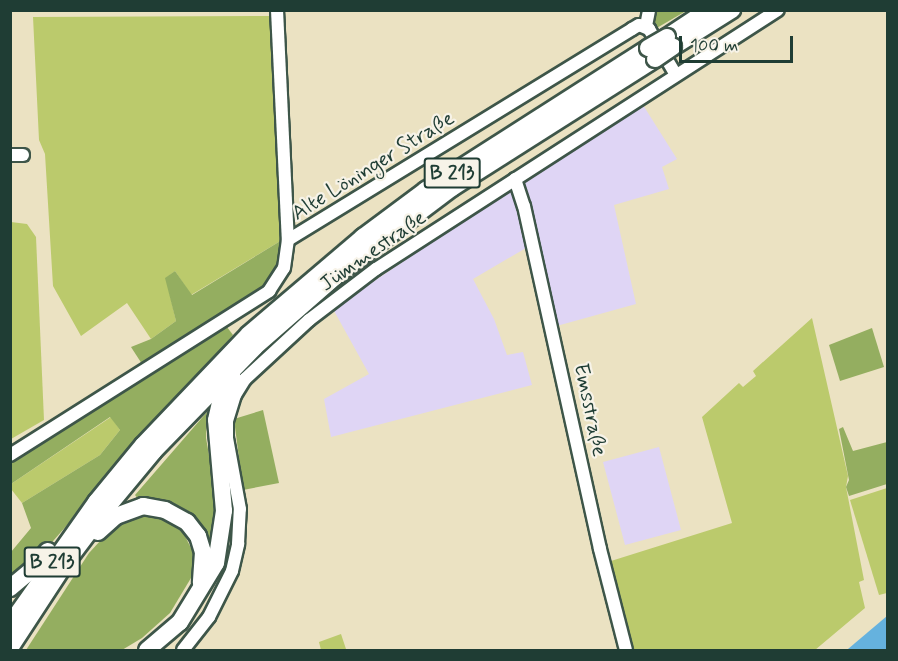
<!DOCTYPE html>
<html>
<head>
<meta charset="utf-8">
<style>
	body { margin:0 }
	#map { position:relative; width:898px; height:661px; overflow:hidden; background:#ebe2c2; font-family:Mynerve,sans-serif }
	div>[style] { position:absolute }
	.built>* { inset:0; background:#dfd5f5 }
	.green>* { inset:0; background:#bbca6c }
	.forest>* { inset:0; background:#94ae60 }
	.water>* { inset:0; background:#65b2de }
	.roads { filter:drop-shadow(2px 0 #3e5649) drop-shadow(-2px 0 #3e5649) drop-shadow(0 2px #3e5649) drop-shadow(0 -2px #3e5649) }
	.minor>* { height:12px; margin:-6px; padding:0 6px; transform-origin:6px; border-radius:6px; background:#fff }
	.highway>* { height:16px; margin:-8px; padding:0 8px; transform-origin:8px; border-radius:8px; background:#fff }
	.bridges { filter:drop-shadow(2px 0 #3e5649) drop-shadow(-2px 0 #3e5649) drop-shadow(0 2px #3e5649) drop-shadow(0 -2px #3e5649) }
	.highway-bridge>* { height:16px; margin:-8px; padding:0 8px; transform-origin:8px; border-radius:8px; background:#fff }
	span { translate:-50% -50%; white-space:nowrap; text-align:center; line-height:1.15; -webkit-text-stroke:4.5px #f7f3e8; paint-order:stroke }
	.shield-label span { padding:2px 4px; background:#f7f3e8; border:2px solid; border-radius:4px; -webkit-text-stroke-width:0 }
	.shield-label { font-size:20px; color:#1f3d34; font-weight:700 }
	.street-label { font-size:21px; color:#1f3d34 }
	.frame { position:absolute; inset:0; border:12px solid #1f3d34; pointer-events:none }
	.scale { position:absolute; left:679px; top:36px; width:114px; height:27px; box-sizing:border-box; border:3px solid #1f3d34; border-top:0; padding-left:8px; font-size:18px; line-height:21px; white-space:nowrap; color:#1f3d34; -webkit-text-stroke:4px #f7f3e8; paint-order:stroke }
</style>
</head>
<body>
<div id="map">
	<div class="built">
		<i style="clip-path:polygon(643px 105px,677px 159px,662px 167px,669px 189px,614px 205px,636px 304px,553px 327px,526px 248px,473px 279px,494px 319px,507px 355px,523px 352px,532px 385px,331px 437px,324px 399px,369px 374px,333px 309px,513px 187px)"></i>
		<i style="clip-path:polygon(659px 447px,681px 530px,625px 545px,603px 462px)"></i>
	</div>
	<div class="green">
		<i style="clip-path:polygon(271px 16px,282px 240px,191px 295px,175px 271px,166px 278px,176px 321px,151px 339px,127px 303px,81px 336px,53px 286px,45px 154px,39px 140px,33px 17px)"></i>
		<i style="clip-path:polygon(11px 222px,27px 224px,36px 237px,44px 420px,11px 439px)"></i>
		<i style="clip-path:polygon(812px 318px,848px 476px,846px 487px,864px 580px,859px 582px,865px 608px,815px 650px,631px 650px,611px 561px,732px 523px,702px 417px,739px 383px,743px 387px,756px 376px,753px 371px)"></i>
		<i style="clip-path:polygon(111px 417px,120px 430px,100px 455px,22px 503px,11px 489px,11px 484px)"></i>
		<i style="clip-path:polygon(887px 488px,887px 593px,879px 595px,850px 500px)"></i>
		<i style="clip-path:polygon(341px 634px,346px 649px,321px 650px,319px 642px)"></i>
	</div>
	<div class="forest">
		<i style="clip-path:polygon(653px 11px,686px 11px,655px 29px)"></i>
		<i style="clip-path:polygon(282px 240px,278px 270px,270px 285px,142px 364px,131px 347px,151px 339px,176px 321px,165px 278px,175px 271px,192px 295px)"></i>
		<i style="clip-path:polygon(227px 327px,233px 335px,33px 564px,11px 582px,11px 552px,31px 528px,22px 503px,100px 455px,120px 430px,110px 417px,11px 484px,11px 463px)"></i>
		<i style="clip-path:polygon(872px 328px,884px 367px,840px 381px,829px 345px)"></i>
		<i style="clip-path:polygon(263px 410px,279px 483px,243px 490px,234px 419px)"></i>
		<i style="clip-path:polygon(207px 412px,206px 438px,217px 500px,215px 527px,210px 546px,204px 529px,190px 512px,171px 502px,138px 499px,135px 495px)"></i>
		<i style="clip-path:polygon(843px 427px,853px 451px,887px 442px,887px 484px,849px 496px,846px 487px,849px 480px,839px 429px)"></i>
		<i style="clip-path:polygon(140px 514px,164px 518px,183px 532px,193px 552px,194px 573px,170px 613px,142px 638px,122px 650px,26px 650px,89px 553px,113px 527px)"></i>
	</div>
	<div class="water">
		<i style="clip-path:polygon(887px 616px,887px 650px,848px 650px,848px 649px)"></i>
	</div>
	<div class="roads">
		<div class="minor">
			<i style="left:277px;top:10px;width:230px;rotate:87.3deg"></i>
			<i style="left:646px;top:26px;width:16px;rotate:-79deg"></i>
			<i style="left:10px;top:155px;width:13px"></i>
			<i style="left:515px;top:179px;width:28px;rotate:72deg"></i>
			<i style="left:524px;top:206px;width:351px;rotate:77.5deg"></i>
			<i style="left:600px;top:549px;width:104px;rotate:75.6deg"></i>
			<i style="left:10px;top:455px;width:307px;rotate:-32.3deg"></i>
			<i style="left:269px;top:291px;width:27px;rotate:-57deg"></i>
			<i style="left:284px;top:268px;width:28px;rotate:-82deg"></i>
			<i style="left:288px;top:240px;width:404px;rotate:-31.5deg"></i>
			<i style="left:632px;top:29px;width:8px;rotate:-30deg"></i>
			<i style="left:639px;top:25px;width:11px;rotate:22deg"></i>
			<i style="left:649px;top:29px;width:53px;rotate:59.6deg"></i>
			<i style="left:183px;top:650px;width:42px;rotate:-51.8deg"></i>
			<i style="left:209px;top:617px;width:51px;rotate:-63.4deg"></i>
			<i style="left:232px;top:571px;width:28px;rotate:-77deg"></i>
			<i style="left:238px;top:544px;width:35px;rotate:-87deg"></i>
			<i style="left:240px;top:509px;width:72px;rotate:-100.4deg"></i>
			<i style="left:227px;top:438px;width:17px;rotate:-90deg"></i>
			<i style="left:227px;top:421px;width:27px;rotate:-73deg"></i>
			<i style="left:235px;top:395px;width:19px;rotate:-58deg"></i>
			<i style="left:245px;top:379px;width:87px;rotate:-42.7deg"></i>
			<i style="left:309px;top:320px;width:84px;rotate:-37.3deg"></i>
			<i style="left:376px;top:269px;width:478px;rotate:-32.8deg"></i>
		</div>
		<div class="highway">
			<i style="left:667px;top:37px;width:49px;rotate:-33.4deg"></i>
			<i style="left:673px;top:47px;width:70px;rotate:-32.1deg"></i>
			<i style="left:98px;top:532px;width:24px;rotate:-42deg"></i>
			<i style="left:116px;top:516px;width:29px;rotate:-20deg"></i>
			<i style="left:143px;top:506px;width:22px;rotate:10deg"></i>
			<i style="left:165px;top:510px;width:25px;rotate:29deg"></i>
			<i style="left:187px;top:522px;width:18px;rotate:52deg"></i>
			<i style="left:198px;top:536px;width:17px;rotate:73deg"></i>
			<i style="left:203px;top:552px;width:31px;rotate:94deg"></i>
			<i style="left:10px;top:588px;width:31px;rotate:-40deg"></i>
			<i style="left:34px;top:568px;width:22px;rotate:-51deg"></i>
			<i style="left:10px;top:624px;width:149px;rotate:-54.8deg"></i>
			<i style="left:96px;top:502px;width:74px;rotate:-50.5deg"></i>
			<i style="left:143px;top:445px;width:153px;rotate:-46.3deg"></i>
			<i style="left:249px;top:334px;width:150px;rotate:-40.4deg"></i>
			<i style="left:363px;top:237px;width:79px;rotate:-36.7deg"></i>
			<i style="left:426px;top:190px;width:264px;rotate:-32.6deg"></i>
			<i style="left:10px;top:648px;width:100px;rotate:-56.8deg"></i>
			<i style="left:65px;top:564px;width:76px;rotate:-53deg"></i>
			<i style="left:111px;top:503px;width:67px;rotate:-50.4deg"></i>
			<i style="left:154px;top:451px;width:145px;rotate:-45.8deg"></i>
			<i style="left:255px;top:347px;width:117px;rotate:-41.2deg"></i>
			<i style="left:343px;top:270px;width:136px;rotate:-37deg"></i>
			<i style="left:452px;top:188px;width:241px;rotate:-32.4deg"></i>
			<i style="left:147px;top:650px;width:43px;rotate:-40.3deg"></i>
			<i style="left:180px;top:622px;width:69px;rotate:-58.6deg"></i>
			<i style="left:216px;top:563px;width:53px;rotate:-81.3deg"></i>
			<i style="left:224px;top:511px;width:91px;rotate:-95deg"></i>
			<i style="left:216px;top:420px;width:26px;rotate:-77deg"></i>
			<i style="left:222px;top:395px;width:20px;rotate:-57deg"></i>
		</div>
	</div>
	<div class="bridges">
		<div class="highway-bridge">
			<i style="left:648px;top:48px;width:22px;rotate:-30deg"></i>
			<i style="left:655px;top:59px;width:22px;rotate:-34deg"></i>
		</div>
	</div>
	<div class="shield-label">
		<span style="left:452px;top:173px">B 213</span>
		<span style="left:52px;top:562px">B 213</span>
	</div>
	<div class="street-label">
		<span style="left:373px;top:166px;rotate:-32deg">Alte Löninger Straße</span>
		<span style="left:373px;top:251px;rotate:-35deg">Jümmestraße</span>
		<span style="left:590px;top:410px;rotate:78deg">Emsstraße</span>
	</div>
	<div class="frame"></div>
	<div class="scale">100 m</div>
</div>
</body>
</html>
